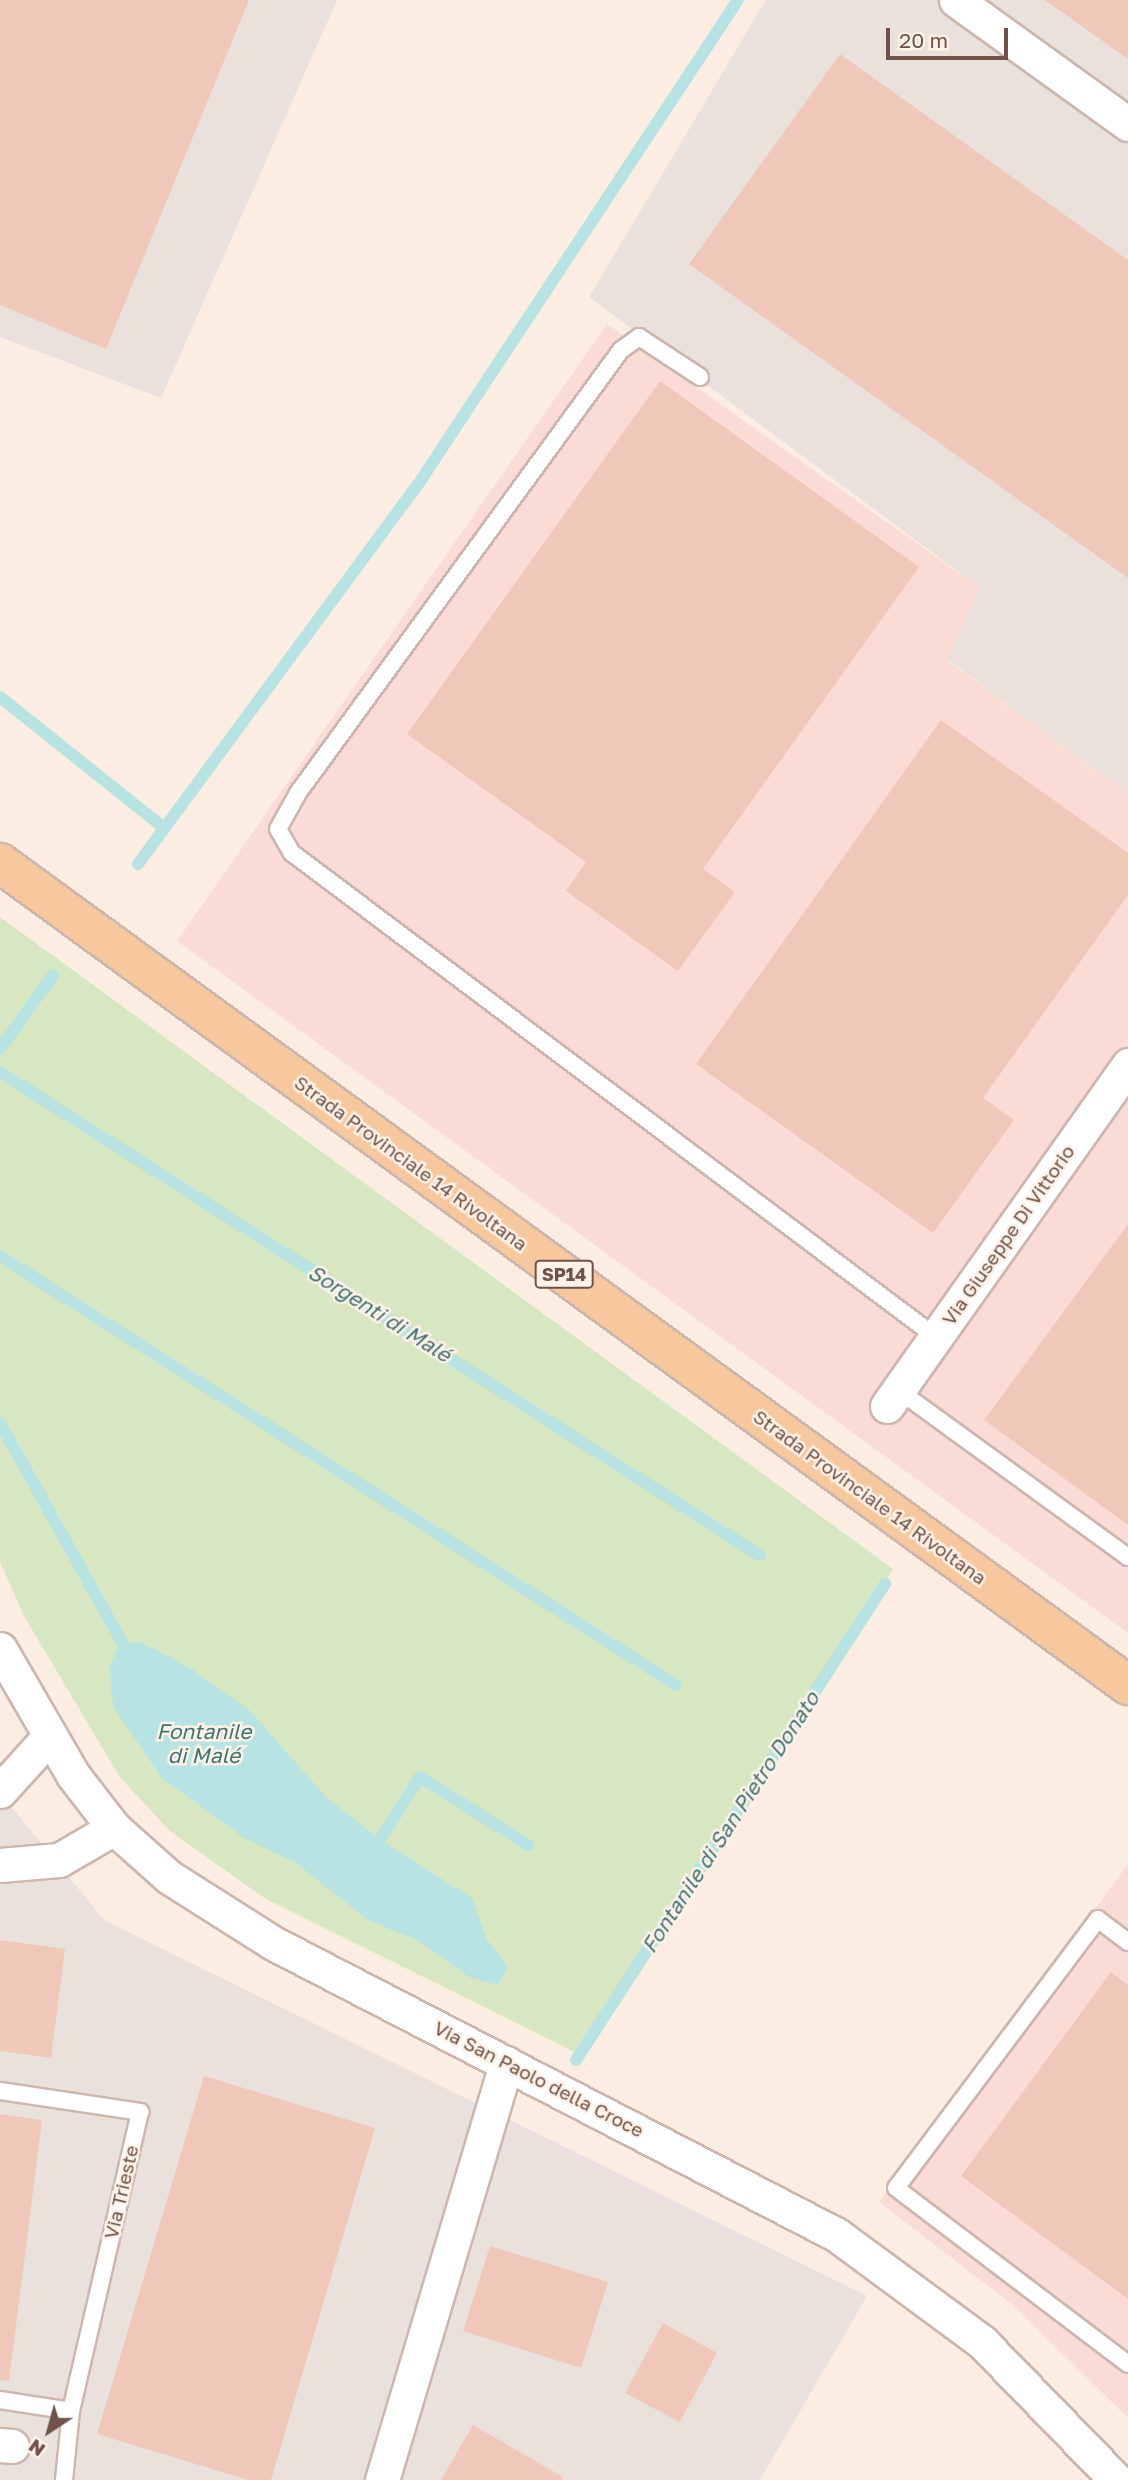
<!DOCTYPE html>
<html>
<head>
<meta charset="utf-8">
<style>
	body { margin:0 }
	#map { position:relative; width:1128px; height:2480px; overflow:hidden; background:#fbede1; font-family:"Golos Text",sans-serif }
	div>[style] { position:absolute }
	.commercial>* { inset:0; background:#fbdbd5 }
	.industrial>* { inset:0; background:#eae1dc }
	.green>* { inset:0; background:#d6e7c1 }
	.water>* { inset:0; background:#b7e3e3 }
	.stream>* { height:12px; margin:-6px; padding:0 6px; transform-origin:6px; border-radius:6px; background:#b7e3e3 }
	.building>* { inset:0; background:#efc8ba }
	.roads { filter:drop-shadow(2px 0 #cdb6ac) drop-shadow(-2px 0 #cdb6ac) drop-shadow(0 2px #cdb6ac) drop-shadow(0 -2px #cdb6ac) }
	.service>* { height:16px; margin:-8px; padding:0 8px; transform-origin:8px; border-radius:8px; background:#fff }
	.minor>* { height:33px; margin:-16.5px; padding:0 16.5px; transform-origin:16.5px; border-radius:16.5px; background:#fff }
	.primary>* { height:38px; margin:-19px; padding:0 19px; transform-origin:19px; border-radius:19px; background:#f7c89d }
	span { translate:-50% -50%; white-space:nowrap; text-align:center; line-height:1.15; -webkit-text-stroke:5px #fef2e7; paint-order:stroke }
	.shield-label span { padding:2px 5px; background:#fef2e7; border:2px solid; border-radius:5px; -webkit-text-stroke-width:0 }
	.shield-label { font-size:18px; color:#70524a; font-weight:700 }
	.street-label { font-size:19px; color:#70524a }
	.water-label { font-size:21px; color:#3f7576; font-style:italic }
	.north { position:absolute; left:14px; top:2396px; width:70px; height:70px; -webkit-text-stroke:5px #fef2e7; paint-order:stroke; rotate:216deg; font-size:19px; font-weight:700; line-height:28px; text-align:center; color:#70524a }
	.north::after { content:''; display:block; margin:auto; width:24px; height:32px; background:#70524a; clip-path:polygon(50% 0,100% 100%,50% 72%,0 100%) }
	.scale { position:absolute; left:886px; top:28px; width:122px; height:32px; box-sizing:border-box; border:4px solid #70524a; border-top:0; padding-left:9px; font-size:21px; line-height:24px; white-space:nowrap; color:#70524a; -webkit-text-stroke:5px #fef2e7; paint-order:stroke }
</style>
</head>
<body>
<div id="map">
	<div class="commercial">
		<i style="clip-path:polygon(607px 324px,980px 588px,947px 660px,1128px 794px,1128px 1633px,177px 941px)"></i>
		<i style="clip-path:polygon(1128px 1864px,1128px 2418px,1013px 2305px,879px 2202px)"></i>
	</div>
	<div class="industrial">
		<i style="clip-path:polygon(0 0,337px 0,161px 398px,0 337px)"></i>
		<i style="clip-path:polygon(766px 0,1128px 0,1128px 794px,947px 659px,980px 588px,589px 297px)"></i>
		<i style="clip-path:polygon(0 1793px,104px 1920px,867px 2296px,760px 2480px,0 2480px)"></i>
	</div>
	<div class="green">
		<i style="clip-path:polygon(0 917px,893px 1569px,581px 2055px,266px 1899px,170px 1831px,119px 1776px,24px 1616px,0 1562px)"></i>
	</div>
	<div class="water">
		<i style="clip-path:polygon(141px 1642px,193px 1670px,250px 1711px,327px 1798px,379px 1839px,472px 1898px,486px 1938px,508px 1967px,498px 1985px,469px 1977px,419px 1941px,368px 1920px,296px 1863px,243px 1837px,162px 1778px,114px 1708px,111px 1691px,110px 1667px,118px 1645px)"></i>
	</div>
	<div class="stream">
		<i style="left:0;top:697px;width:210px;rotate:38.6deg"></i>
		<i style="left:138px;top:864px;width:477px;rotate:-53.6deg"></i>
		<i style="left:421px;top:480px;width:575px;rotate:-56.56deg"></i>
		<i style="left:0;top:1049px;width:91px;rotate:-54.4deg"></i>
		<i style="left:0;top:1072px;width:900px;rotate:32.47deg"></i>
		<i style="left:0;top:1256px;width:801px;rotate:32.4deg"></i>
		<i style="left:0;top:1423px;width:269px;rotate:60.9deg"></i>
		<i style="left:372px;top:1852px;width:89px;rotate:-57.4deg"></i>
		<i style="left:420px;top:1777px;width:128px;rotate:32.2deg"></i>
		<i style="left:576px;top:2060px;width:568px;rotate:-57.01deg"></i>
	</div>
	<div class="building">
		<i style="clip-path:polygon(0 0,249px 0,106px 349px,0 305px)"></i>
		<i style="clip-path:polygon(1045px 0,1128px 0,1128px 59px)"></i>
		<i style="clip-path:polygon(840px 54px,1128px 260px,1128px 578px,689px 264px)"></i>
		<i style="clip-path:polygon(660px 381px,919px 567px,703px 869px,735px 892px,678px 971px,566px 891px,586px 862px,407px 734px)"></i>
		<i style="clip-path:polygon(941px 720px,1128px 853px,1128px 895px,983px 1098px,1014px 1120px,933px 1233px,696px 1064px)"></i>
		<i style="clip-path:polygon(1128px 1224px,1128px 1525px,984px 1420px)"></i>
		<i style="clip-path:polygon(0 1940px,65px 1949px,51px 2058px,0 2051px)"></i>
		<i style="clip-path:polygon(1111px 1972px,1128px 1985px,1128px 2299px,961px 2176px)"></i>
		<i style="clip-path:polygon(204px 2076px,375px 2128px,271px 2480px,248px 2480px,97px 2434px)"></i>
		<i style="clip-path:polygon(0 2114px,42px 2120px,9px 2381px,0 2380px)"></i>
		<i style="clip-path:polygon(490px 2246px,608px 2282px,581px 2368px,463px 2331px)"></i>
		<i style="clip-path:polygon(663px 2323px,717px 2353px,680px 2422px,625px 2393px)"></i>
		<i style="clip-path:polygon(473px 2425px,563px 2477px,562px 2480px,441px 2480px)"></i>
	</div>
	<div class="roads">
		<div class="service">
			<i style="left:700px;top:377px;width:73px;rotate:-146.7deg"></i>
			<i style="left:639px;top:337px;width:22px;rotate:144deg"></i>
			<i style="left:621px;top:350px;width:548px;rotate:126.1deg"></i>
			<i style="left:298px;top:793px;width:41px;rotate:119.1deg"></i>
			<i style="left:278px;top:829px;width:28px;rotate:60deg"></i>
			<i style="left:292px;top:853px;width:806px;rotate:36.93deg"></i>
			<i style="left:898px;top:1390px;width:284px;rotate:36deg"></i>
			<i style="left:1128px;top:1942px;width:38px;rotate:-143deg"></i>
			<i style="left:1098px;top:1919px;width:336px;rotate:126.9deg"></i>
			<i style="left:896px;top:2188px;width:291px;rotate:37.2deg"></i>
			<i style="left:0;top:2091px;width:142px;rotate:8.5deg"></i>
			<i style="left:140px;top:2112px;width:307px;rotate:103deg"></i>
			<i style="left:71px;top:2411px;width:69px;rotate:95.8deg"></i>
			<i style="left:0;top:2400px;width:72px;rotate:8.8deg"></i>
		</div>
		<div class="minor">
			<i style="left:956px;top:0;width:212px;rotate:35.8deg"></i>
			<i style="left:887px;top:1406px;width:418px;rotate:-54.7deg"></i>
			<i style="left:0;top:1649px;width:146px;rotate:59.9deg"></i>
			<i style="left:73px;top:1775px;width:67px;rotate:52.3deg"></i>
			<i style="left:114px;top:1828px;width:74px;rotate:41.7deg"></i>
			<i style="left:169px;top:1877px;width:123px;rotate:32.4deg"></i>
			<i style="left:273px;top:1943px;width:635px;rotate:27.37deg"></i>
			<i style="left:837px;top:2235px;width:180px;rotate:36.4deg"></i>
			<i style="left:982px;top:2342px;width:192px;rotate:45.8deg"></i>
			<i style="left:0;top:1791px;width:72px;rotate:-47.8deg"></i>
			<i style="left:0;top:1865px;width:59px;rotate:-4.8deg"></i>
			<i style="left:59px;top:1860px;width:64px;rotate:-30.2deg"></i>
			<i style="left:0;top:2445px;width:12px;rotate:5deg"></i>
			<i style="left:382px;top:2480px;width:435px;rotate:-73.4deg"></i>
		</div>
		<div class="primary">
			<i style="left:0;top:863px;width:1396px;rotate:36.08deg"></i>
		</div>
	</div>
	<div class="shield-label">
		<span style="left:564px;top:1274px">SP14</span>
	</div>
	<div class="street-label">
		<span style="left:411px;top:1163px;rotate:36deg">Strada Provinciale 14 Rivoltana</span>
		<span style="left:1008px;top:1235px;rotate:-55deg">Via Giuseppe Di Vittorio</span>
		<span style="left:870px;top:1497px;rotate:36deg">Strada Provinciale 14 Rivoltana</span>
		<span style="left:539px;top:2079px;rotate:27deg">Via San Paolo della Croce</span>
		<span style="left:121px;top:2192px;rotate:-77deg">Via Trieste</span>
	</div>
	<div class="water-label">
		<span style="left:380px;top:1313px;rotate:32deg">Sorgenti di Malé</span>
		<span style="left:204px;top:1743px">Fontanile<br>di Malé</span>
		<span style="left:730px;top:1822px;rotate:-57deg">Fontanile di San Pietro Donato</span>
	</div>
	<div class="north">N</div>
	<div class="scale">20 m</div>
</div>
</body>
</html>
